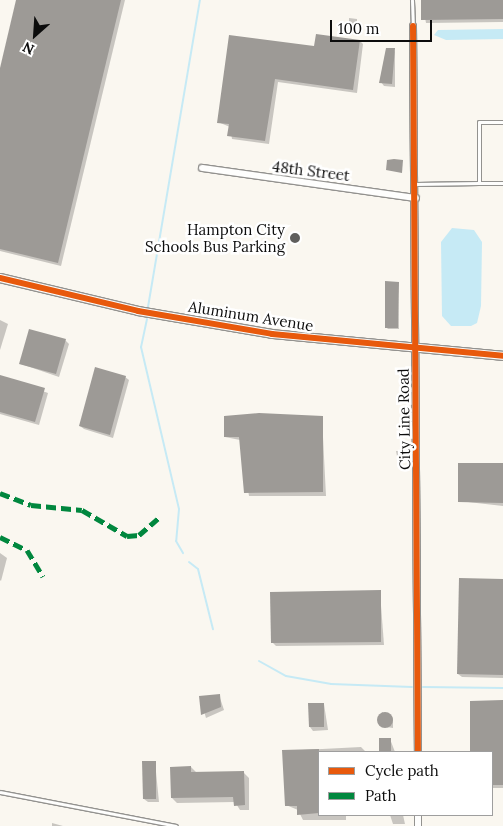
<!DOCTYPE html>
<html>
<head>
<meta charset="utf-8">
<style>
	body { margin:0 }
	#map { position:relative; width:503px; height:826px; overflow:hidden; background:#faf7f0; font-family:Lora,serif }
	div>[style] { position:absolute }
	.water>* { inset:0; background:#c6eaf5 }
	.shadow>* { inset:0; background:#0003 }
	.stream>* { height:2px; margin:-1px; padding:0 1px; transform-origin:1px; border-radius:1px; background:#c6eaf5 }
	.building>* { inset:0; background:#9d9a96 }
	.round { border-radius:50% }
	.roads { filter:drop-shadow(1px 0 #93928f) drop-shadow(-1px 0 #93928f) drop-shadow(0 1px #93928f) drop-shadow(0 -1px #93928f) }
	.service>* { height:3px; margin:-1.5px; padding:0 1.5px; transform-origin:1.5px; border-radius:1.5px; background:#fefefd }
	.minor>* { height:6px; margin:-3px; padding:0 3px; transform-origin:3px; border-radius:3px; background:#fefefd }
	.tertiary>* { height:8px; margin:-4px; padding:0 4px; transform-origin:4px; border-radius:4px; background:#fefefd }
	.quiet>* { height:5px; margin-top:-2.5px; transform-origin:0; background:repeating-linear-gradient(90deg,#00873e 0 10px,transparent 0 15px) }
	.cycleway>* { height:6px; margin:-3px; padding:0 3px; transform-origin:3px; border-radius:3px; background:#e8590c }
	.dots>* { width:14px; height:14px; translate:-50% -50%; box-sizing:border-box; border:2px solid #fff; border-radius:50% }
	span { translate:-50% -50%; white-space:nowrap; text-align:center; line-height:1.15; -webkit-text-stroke:5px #fff; paint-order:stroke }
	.street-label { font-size:15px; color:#0c0c0c }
	.poi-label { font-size:15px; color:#0c0c0c }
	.right { translate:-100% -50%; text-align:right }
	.legend { position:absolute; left:318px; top:751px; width:175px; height:65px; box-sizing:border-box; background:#fff; border:1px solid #9e9e9e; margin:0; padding:6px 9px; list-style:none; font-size:15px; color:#0c0c0c }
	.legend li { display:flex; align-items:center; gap:10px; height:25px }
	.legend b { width:25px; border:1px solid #9e9e9e }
	.north { position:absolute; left:10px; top:10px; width:50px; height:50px; -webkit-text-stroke:4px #fff; paint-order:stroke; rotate:206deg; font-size:14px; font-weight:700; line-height:20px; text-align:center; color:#0c0c0c }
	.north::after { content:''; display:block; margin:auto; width:18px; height:22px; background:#0c0c0c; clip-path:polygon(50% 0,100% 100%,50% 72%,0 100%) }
	.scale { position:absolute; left:330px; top:20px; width:102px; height:22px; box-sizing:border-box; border:2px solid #0c0c0c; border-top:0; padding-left:6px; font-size:15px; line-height:18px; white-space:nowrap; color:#0c0c0c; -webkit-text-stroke:4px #fff; paint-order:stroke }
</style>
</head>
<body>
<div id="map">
	<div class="water">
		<i style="clip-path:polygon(503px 29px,503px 39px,446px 40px,434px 35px,438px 30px)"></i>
		<i style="clip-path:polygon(452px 228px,474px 230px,482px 242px,481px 306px,477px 323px,471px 326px,451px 326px,442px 316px,441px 242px)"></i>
	</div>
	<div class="shadow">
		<i style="clip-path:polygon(18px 0,125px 0,61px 266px,0 251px,0 73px)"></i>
		<i style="clip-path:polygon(422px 0,503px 0,503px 22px,426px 23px)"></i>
		<i style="clip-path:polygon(349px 18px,357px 19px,357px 25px,349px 24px)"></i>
		<i style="clip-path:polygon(360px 41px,363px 44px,357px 93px,278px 82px,269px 144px,232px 139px,230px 127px,218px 122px,315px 48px)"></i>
		<i style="clip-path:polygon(395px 50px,395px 87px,384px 86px,381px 82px)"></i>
		<i style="clip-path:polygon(398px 283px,399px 329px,388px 329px,386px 327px)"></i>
		<i style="clip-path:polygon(0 320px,8px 324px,0 350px)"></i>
		<i style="clip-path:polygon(65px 340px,69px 344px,59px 377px,21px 364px)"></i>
		<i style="clip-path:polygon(0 376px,48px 393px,39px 425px,0 414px)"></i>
		<i style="clip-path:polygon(125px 377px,129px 380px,113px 438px,84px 429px,80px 426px)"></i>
		<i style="clip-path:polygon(322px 417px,326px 496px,249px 496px,240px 440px,225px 437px)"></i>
		<i style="clip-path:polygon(396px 451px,401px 451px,402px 456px,397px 456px)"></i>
		<i style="clip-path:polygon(503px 465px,503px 506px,459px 501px)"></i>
		<i style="clip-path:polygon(0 553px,7px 558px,1px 581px,0 580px)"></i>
		<i style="clip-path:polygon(503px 581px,503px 678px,462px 677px,458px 674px)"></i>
		<i style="clip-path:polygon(380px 592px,384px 645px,276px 646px,272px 642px)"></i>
		<i style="clip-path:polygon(219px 695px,224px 710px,206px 718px,200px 697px)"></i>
		<i style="clip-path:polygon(471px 702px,503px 702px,503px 788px,492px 788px,492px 752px,472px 752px)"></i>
		<i style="clip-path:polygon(324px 704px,328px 730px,313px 731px,310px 727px)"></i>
		<i style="clip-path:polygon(382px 712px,393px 718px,393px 728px,380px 726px)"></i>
		<i style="clip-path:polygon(380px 739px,390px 739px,395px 752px,380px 752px)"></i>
		<i style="clip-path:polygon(361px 747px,366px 752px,319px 752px,319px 815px,346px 815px,346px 820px,303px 820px,298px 810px,286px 805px,283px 751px)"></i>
		<i style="clip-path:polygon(155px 762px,159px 802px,148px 802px,144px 799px)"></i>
		<i style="clip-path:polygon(191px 767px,196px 772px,244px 773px,249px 778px,249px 810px,240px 810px,235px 802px,177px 803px,172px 798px)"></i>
		<i style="clip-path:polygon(390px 815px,403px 815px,405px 824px,393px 824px)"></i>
		<i style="clip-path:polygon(52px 823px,63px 826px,52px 826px)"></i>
	</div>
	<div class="stream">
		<i style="left:148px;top:307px;width:311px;rotate:-80.4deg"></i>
		<i style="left:147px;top:319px;width:29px;rotate:102deg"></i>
		<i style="left:141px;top:347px;width:166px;rotate:76.8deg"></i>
		<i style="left:179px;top:509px;width:32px;rotate:95deg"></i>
		<i style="left:176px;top:541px;width:14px;rotate:60deg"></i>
		<i style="left:189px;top:562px;width:11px;rotate:38deg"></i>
		<i style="left:198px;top:569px;width:62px;rotate:76deg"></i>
		<i style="left:259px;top:661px;width:31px;rotate:29deg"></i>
		<i style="left:286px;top:676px;width:46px;rotate:10.1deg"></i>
		<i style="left:331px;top:684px;width:81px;rotate:2.1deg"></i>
		<i style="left:423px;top:687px;width:80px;rotate:0.7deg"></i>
	</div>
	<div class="building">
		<i style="clip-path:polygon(16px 0,121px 0,58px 263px,0 249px,0 68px)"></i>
		<i style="clip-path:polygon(421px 0,503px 0,503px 19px,421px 20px)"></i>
		<i style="clip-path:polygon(316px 34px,360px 40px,353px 90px,275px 79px,265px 141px,227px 136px,229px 124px,217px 123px,229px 35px,314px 46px)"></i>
		<i style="clip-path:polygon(386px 48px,395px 48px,392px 84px,379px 83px)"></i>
		<i style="clip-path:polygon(394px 159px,403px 160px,402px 173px,386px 170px,387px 160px)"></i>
		<i style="clip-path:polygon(385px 281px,399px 282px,398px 328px,385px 328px)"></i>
		<i style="clip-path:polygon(29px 329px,66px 339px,56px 374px,19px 364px)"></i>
		<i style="clip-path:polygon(95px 367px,126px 376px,110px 435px,79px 426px)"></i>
		<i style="clip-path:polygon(0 375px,45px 388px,35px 422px,0 412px)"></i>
		<i style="clip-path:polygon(259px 413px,323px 416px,323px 492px,244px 493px,239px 437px,224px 437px,224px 416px)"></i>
		<i style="clip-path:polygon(458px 463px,503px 463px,503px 503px,458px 502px)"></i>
		<i style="clip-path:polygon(459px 578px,503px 579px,503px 675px,457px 674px)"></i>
		<i style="clip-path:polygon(381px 590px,381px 642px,271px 643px,270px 592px)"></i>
		<i style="clip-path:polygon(220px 694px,221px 707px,201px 715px,199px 696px)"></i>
		<i style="clip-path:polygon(503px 700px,503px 785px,492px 785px,492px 752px,470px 752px,470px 701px)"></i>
		<i style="clip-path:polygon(308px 703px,324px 703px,324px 727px,309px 727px)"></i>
		<i class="round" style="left:377px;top:712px;width:16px;height:16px"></i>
		<i style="clip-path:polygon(379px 738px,391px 738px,391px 752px,379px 752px)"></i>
		<i style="clip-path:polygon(319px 749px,319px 813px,297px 815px,297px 806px,285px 806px,282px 750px)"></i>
		<i style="clip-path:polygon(142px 761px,156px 761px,156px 799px,143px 799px)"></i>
		<i style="clip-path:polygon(191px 766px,191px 772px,244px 771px,245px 805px,234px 806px,233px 797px,171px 798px,170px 767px)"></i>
	</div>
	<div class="roads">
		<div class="service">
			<i style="left:412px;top:0;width:25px;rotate:88deg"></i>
			<i style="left:503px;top:122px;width:24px;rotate:180deg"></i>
			<i style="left:479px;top:122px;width:61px;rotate:90deg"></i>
			<i style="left:479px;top:183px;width:24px"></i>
			<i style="left:416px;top:184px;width:63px;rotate:-0.9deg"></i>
			<i style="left:0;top:792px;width:179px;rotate:10.9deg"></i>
		</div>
		<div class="minor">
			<i style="left:413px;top:26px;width:726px;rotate:89.61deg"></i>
			<i style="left:202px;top:168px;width:216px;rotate:8deg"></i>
			<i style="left:418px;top:815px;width:11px;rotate:90deg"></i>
		</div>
		<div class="tertiary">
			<i style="left:0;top:278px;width:142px;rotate:13.4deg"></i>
			<i style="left:138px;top:311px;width:136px;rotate:9.7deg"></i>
			<i style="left:272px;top:334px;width:232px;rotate:5.4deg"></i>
		</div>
	</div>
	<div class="quiet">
		<i style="left:0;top:493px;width:33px;rotate:21deg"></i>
		<i style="left:31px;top:505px;width:51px;rotate:5.6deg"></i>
		<i style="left:82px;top:510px;width:52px;rotate:30deg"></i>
		<i style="left:127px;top:536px;width:12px;rotate:-5deg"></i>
		<i style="left:139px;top:535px;width:28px;rotate:-41deg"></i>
		<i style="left:0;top:537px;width:30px;rotate:26deg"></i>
		<i style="left:27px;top:550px;width:31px;rotate:59deg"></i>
	</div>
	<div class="cycleway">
		<i style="left:413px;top:26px;width:726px;rotate:89.61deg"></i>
		<i style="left:0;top:278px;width:142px;rotate:13.4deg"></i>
		<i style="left:138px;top:311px;width:136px;rotate:9.7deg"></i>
		<i style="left:272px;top:334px;width:232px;rotate:5.4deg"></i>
	</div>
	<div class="dots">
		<i style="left:295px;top:238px;background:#5f5e5c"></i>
	</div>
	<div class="street-label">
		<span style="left:311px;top:171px;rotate:7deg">48th Street</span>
		<span style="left:251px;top:316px;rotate:9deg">Aluminum Avenue</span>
		<span style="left:404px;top:419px;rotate:-91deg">City Line Road</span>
	</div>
	<div class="poi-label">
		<span class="right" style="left:285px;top:238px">Hampton City<br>Schools Bus Parking</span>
	</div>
	<ul class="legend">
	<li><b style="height:6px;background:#e8590c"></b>Cycle path</li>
	<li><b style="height:6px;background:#00873e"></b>Path</li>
	</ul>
	<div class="north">N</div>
	<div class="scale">100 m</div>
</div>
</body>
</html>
